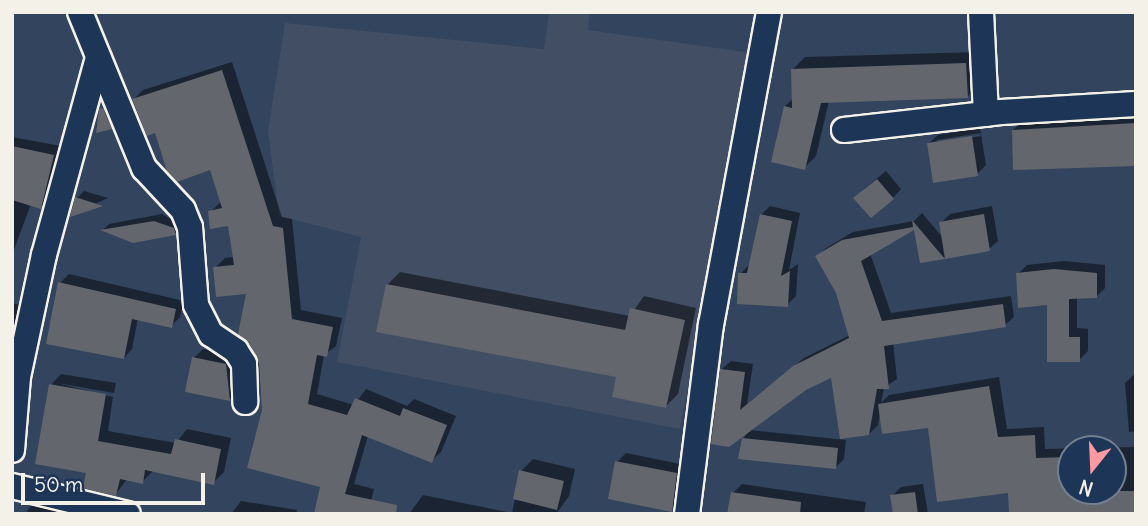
<!DOCTYPE html>
<html>
<head>
<meta charset="utf-8">
<style>
	body { margin:0 }
	#map { position:relative; width:1148px; height:526px; overflow:hidden; background:#32445e; font-family:Delius,sans-serif }
	div>[style] { position:absolute }
	.built>* { inset:0; background:#414e63 }
	.shadow>* { inset:0; background:#0007 }
	.building>* { inset:0; background:#64666e }
	.roads { filter:drop-shadow(2px 0 #f4f1e8) drop-shadow(-2px 0 #f4f1e8) drop-shadow(0 2px #f4f1e8) drop-shadow(0 -2px #f4f1e8) }
	.minor>* { height:24px; margin:-12px; padding:0 12px; transform-origin:12px; border-radius:12px; background:#1d3557 }
	span { translate:-50% -50%; white-space:nowrap; text-align:center; line-height:1.15; -webkit-text-stroke:5px #1d3557; paint-order:stroke }
	.frame { position:absolute; inset:0; border:14px solid #f4f1e8; pointer-events:none }
	.north { position:absolute; left:1057px; top:435px; width:70px; height:70px; box-sizing:border-box; background:#1d3557; border:2px solid #738091; border-radius:50%; rotate:198deg; font-size:19px; font-weight:700; line-height:28px; text-align:center; color:#f4f1e8 }
	.north::after { content:''; display:block; margin:auto; width:24px; height:32px; background:#ff9aa2; clip-path:polygon(50% 0,100% 100%,50% 72%,0 100%) }
	.scale { position:absolute; left:21px; top:473px; width:184px; height:32px; box-sizing:border-box; border:4px solid #f4f1e8; border-top:0; padding-left:9px; font-size:21px; line-height:24px; white-space:nowrap; color:#f4f1e8; -webkit-text-stroke:5px #1d3557; paint-order:stroke }
</style>
</head>
<body>
<div id="map">
	<div class="built">
		<i style="clip-path:polygon(549px 12px,590px 12px,588px 30px,752px 53px,680px 429px,337px 362px,361px 237px,279px 216px,268px 131px,285px 23px,544px 49px)"></i>
	</div>
	<div class="shadow">
		<i style="clip-path:polygon(977px 52px,979px 85px,967px 97px,829px 101px,816px 156px,804px 168px,785px 106px,794px 98px,793px 69px,805px 57px)"></i>
		<i style="clip-path:polygon(232px 62px,282px 217px,292px 219px,301px 310px,342px 318px,336px 346px,324px 355px,317px 394px,354px 405px,366px 389px,407px 406px,414px 399px,456px 416px,441px 452px,431px 461px,368px 436px,354px 484px,374px 489px,368px 514px,322px 486px,264px 410px,248px 292px,215px 268px,225px 258px,235px 257px,229px 224px,210px 212px,222px 201px,211px 167px,156px 131px,134px 99px,143px 90px)"></i>
		<i style="clip-path:polygon(108px 106px,115px 123px,98px 131px,96px 126px)"></i>
		<i style="clip-path:polygon(1136px 109px,1136px 164px,1013px 130px,1029px 115px)"></i>
		<i style="clip-path:polygon(evenodd,980px 128px,986px 165px,977px 174px,929px 143px,938px 135px,980px 128px,980px 133px,981px 136px,937px 143px,937px 140px,980px 133px)"></i>
		<i style="clip-path:polygon(12px 137px,61px 146px,49px 198px,41px 207px,31px 204px,12px 255px)"></i>
		<i style="clip-path:polygon(886px 171px,901px 189px,893px 198px,864px 189px)"></i>
		<i style="clip-path:polygon(84px 191px,108px 198px,72px 214px,77px 198px)"></i>
		<i style="clip-path:polygon(770px 206px,800px 213px,789px 270px,798px 264px,796px 296px,787px 305px,740px 274px,749px 265px,761px 215px)"></i>
		<i style="clip-path:polygon(evenodd,992px 206px,998px 241px,989px 249px,921px 261px,915px 227px,870px 253px,891px 313px,1011px 296px,1014px 317px,1005px 325px,893px 342px,897px 379px,884px 388px,881px 403px,889px 395px,999px 377px,1007px 429px,1044px 427px,1045px 449px,1136px 447px,1136px 514px,1067px 514px,1067px 508px,1010px 491px,929px 426px,880px 413px,878px 425px,869px 434px,833px 375px,805px 389px,750px 430px,846px 440px,844px 459px,835px 468px,743px 439px,749px 430px,729px 445px,722px 369px,731px 361px,753px 364px,747px 404px,804px 358px,850px 335px,838px 292px,817px 257px,826px 248px,853px 232px,914px 221px,922px 213px,944px 239px,941px 223px,950px 214px,992px 206px,1071px 449px,1113px 449px,1113px 491px,1071px 491px,1071px 449px)"></i>
		<i style="clip-path:polygon(162px 214px,182px 226px,175px 234px,103px 230px,109px 224px)"></i>
		<i style="clip-path:polygon(1064px 261px,1105px 265px,1105px 288px,1096px 297px,1077px 297px,1077px 328px,1088px 329px,1088px 351px,1079px 360px,1049px 303px,1018px 274px,1027px 265px)"></i>
		<i style="clip-path:polygon(400px 272px,630px 316px,644px 296px,696px 308px,678px 394px,666px 406px,618px 376px,387px 285px)"></i>
		<i style="clip-path:polygon(69px 274px,184px 301px,180px 317px,171px 326px,138px 318px,132px 349px,124px 358px,60px 283px)"></i>
		<i style="clip-path:polygon(12px 303px,24px 306px,12px 348px)"></i>
		<i style="clip-path:polygon(203px 349px,235px 355px,238px 391px,230px 399px,194px 358px)"></i>
		<i style="clip-path:polygon(1136px 373px,1136px 431px,1129px 432px,1125px 383px)"></i>
		<i style="clip-path:polygon(61px 374px,116px 383px,114px 393px,57px 383px,113px 397px,108px 431px,176px 443px,187px 429px,231px 438px,224px 472px,213px 483px,154px 470px,142px 482px,127px 479px,116px 494px,88px 472px,51px 385px)"></i>
		<i style="clip-path:polygon(626px 453px,685px 465px,681px 501px,672px 510px,617px 462px)"></i>
		<i style="clip-path:polygon(533px 459px,575px 469px,569px 496px,556px 514px,409px 514px,423px 495px,512px 513px,521px 471px)"></i>
		<i style="clip-path:polygon(742px 484px,866px 502px,864px 514px,729px 514px,733px 493px)"></i>
		<i style="clip-path:polygon(923px 484px,928px 514px,895px 514px,892px 496px,901px 487px)"></i>
		<i style="clip-path:polygon(36px 499px,79px 514px,25px 514px)"></i>
		<i style="clip-path:polygon(241px 501px,297px 510px,296px 514px,231px 514px)"></i>
	</div>
	<div class="building">
		<i style="clip-path:polygon(966px 63px,968px 98px,821px 103px,805px 170px,771px 162px,784px 106px,792px 108px,791px 69px)"></i>
		<i style="clip-path:polygon(222px 70px,273px 226px,283px 228px,292px 319px,333px 327px,327px 357px,317px 355px,308px 404px,347px 415px,355px 398px,400px 416px,403px 408px,447px 425px,432px 463px,362px 435px,345px 494px,397px 505px,396px 514px,314px 514px,320px 487px,247px 468px,262px 410px,259px 364px,249px 343px,238px 334px,246px 294px,216px 297px,213px 267px,234px 265px,228px 226px,210px 229px,208px 211px,222px 208px,210px 170px,177px 182px,167px 171px,155px 133px,147px 136px,132px 99px)"></i>
		<i style="clip-path:polygon(103px 108px,112px 129px,96px 133px,99px 109px)"></i>
		<i style="clip-path:polygon(1136px 123px,1136px 166px,1013px 170px,1012px 130px)"></i>
		<i style="clip-path:polygon(972px 136px,978px 176px,933px 183px,927px 143px)"></i>
		<i style="clip-path:polygon(12px 146px,54px 155px,41px 209px,12px 200px)"></i>
		<i style="clip-path:polygon(877px 179px,894px 199px,871px 218px,853px 198px)"></i>
		<i style="clip-path:polygon(75px 197px,103px 206px,70px 217px)"></i>
		<i style="clip-path:polygon(760px 214px,792px 221px,781px 276px,790px 271px,788px 307px,737px 304px,738px 273px,747px 273px)"></i>
		<i style="clip-path:polygon(984px 214px,990px 251px,945px 259px,939px 222px)"></i>
		<i style="clip-path:polygon(912px 220px,945px 259px,920px 263px,914px 230px,861px 261px,882px 321px,1003px 304px,1006px 327px,884px 346px,889px 389px,877px 389px,869px 435px,840px 439px,831px 378px,806px 390px,729px 447px,711px 444px,720px 369px,745px 372px,740px 410px,793px 366px,849px 338px,836px 293px,815px 256px,842px 240px,913px 227px)"></i>
		<i style="clip-path:polygon(154px 221px,174px 228px,176px 235px,133px 243px,100px 230px)"></i>
		<i style="clip-path:polygon(1054px 269px,1097px 273px,1097px 298px,1069px 299px,1069px 337px,1080px 337px,1080px 362px,1047px 362px,1047px 305px,1018px 308px,1016px 273px)"></i>
		<i style="clip-path:polygon(58px 282px,176px 309px,172px 328px,132px 319px,124px 359px,46px 344px)"></i>
		<i style="clip-path:polygon(386px 284px,625px 330px,630px 308px,685px 320px,666px 408px,612px 397px,616px 377px,376px 332px)"></i>
		<i style="clip-path:polygon(192px 357px,226px 364px,230px 401px,185px 392px)"></i>
		<i style="clip-path:polygon(49px 384px,106px 394px,98px 441px,171px 454px,175px 439px,221px 449px,214px 485px,145px 470px,143px 484px,120px 479px,116px 496px,83px 488px,86px 473px,35px 464px)"></i>
		<i style="clip-path:polygon(989px 386px,998px 437px,1035px 435px,1036px 458px,1071px 457px,1071px 491px,1136px 491px,1136px 514px,1009px 513px,1008px 493px,937px 502px,928px 428px,882px 434px,878px 404px)"></i>
		<i style="clip-path:polygon(742px 438px,838px 448px,836px 469px,738px 459px)"></i>
		<i style="clip-path:polygon(615px 461px,677px 473px,672px 512px,608px 499px)"></i>
		<i style="clip-path:polygon(519px 470px,564px 481px,557px 510px,513px 499px)"></i>
		<i style="clip-path:polygon(731px 492px,801px 502px,800px 514px,727px 514px)"></i>
		<i style="clip-path:polygon(915px 492px,918px 514px,893px 514px,890px 495px)"></i>
	</div>
	<div class="roads">
		<div class="minor">
			<i style="left:80px;top:12px;width:169px;rotate:67.7deg"></i>
			<i style="left:144px;top:168px;width:57px;rotate:47.1deg"></i>
			<i style="left:183px;top:210px;width:18px;rotate:68deg"></i>
			<i style="left:190px;top:227px;width:78px;rotate:85.6deg"></i>
			<i style="left:196px;top:305px;width:33px;rotate:63deg"></i>
			<i style="left:211px;top:334px;width:30px;rotate:34deg"></i>
			<i style="left:236px;top:351px;width:15px;rotate:58deg"></i>
			<i style="left:244px;top:364px;width:38px;rotate:88deg"></i>
			<i style="left:981px;top:12px;width:102px;rotate:87.2deg"></i>
			<i style="left:844px;top:130px;width:158px;rotate:-6.5deg"></i>
			<i style="left:1001px;top:112px;width:135px;rotate:-3.4deg"></i>
			<i style="left:12px;top:450px;width:73px;rotate:-85.3deg"></i>
			<i style="left:18px;top:377px;width:125px;rotate:-78deg"></i>
			<i style="left:44px;top:255px;width:205px;rotate:-74.7deg"></i>
			<i style="left:12px;top:486px;width:119px;rotate:13.6deg"></i>
			<i style="left:687px;top:514px;width:191px;rotate:-82.8deg"></i>
			<i style="left:711px;top:325px;width:318px;rotate:-79.5deg"></i>
		</div>
	</div>
	<div class="frame"></div>
	<div class="north">N</div>
	<div class="scale">50 m</div>
</div>
</body>
</html>
